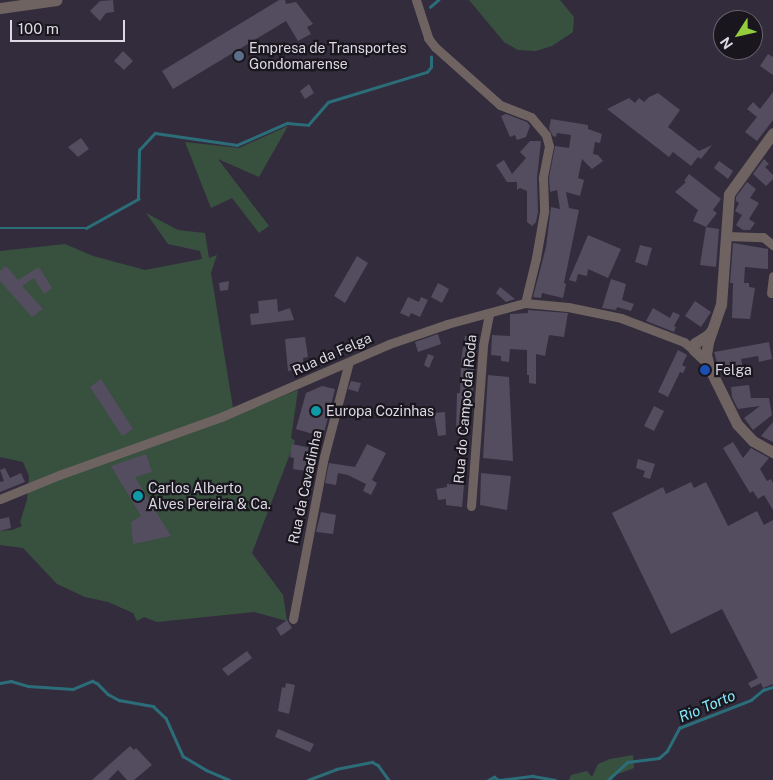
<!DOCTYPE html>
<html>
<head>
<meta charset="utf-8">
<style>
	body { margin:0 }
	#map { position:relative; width:773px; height:780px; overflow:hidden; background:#332c3d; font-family:"Public Sans",sans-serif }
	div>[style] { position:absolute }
	.green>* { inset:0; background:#38513f }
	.stream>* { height:2.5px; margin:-1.25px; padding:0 1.25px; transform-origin:1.25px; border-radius:1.25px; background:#2b6e7a }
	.building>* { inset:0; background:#544d5f }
	.minor>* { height:9px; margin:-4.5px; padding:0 4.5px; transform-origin:4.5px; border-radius:4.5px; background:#6e6361 }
	.tertiary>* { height:11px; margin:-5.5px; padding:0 5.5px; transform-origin:5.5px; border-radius:5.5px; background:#6e6361 }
	.dots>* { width:14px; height:14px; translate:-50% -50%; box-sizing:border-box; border:2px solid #19161e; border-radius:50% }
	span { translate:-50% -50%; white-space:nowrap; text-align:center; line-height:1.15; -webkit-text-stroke:4.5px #19161e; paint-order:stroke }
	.poi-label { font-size:14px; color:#ddd9e4 }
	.left { translate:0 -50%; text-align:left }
	.street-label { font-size:14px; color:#ddd9e4 }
	.water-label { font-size:15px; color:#82e9fc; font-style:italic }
	.north { position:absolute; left:713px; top:10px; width:50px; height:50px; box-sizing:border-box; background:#19161e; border:1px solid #67646d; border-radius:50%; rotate:235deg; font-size:14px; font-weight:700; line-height:20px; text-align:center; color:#ddd9e4 }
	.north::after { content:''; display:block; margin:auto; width:18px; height:22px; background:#93cc3d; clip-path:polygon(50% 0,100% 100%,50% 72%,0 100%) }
	.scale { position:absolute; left:10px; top:20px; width:115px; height:22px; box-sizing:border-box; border:2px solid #ddd9e4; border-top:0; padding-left:6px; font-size:15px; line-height:18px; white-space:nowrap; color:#ddd9e4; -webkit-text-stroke:4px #19161e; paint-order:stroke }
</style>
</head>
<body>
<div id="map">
	<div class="green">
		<i style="clip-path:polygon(469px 0,560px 0,574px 17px,573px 32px,552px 46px,536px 51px,518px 50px,504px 42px)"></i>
		<i style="clip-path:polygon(288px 126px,259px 177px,218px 159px,269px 226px,259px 233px,232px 198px,211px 208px,185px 142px,239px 148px)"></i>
		<i style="clip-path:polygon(146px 213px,178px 230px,205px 233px,209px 258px,217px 255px,211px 273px,233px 408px,238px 414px,298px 390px,291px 438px,295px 441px,252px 553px,283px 595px,287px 621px,254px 612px,157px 622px,144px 617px,137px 621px,133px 613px,108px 602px,85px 597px,57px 584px,23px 548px,0 545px,0 531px,12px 530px,22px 526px,20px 522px,27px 500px,29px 476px,23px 462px,0 457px,0 251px,65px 244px,93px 256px,145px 270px,202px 259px,200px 251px,168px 244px)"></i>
		<i style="clip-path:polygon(633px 755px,634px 768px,612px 776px,610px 780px,569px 780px,571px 775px,587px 771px,592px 777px,598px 764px,610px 759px)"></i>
	</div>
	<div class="stream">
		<i style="left:430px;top:7px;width:11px;rotate:-41deg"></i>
		<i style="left:0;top:228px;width:86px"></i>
		<i style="left:86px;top:228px;width:60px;rotate:-29.1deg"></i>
		<i style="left:138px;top:199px;width:49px;rotate:-88.8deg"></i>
		<i style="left:139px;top:150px;width:23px;rotate:-47deg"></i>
		<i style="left:155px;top:133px;width:83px;rotate:8.3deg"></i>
		<i style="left:237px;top:145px;width:55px;rotate:-23.7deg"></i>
		<i style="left:287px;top:123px;width:21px;rotate:5deg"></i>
		<i style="left:308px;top:125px;width:30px;rotate:-49deg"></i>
		<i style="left:328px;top:102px;width:103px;rotate:-16.9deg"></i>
		<i style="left:427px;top:72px;width:6px;rotate:-51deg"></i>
		<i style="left:431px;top:67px;width:10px;rotate:-90deg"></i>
		<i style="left:0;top:683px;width:11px;rotate:-10deg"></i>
		<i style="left:11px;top:681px;width:18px;rotate:16deg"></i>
		<i style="left:28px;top:686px;width:45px;rotate:3.8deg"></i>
		<i style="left:73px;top:689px;width:21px;rotate:-23deg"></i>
		<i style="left:92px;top:681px;width:5px;rotate:22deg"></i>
		<i style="left:97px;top:683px;width:16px;rotate:45deg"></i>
		<i style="left:108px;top:694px;width:13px;rotate:29deg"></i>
		<i style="left:119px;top:700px;width:35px;rotate:10deg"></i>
		<i style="left:153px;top:706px;width:18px;rotate:43deg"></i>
		<i style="left:166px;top:718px;width:42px;rotate:65.9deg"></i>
		<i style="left:183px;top:756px;width:27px;rotate:31deg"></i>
		<i style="left:206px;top:770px;width:25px;rotate:23deg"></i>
		<i style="left:308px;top:780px;width:30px;rotate:-21deg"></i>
		<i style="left:336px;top:769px;width:37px;rotate:-11deg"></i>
		<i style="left:372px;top:762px;width:7px;rotate:27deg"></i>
		<i style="left:378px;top:765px;width:19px;rotate:54deg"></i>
		<i style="left:488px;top:780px;width:7px;rotate:-27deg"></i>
		<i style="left:494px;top:777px;width:6px;rotate:31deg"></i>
		<i style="left:499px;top:780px;width:34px;rotate:-7deg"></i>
		<i style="left:533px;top:776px;width:22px;rotate:10deg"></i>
		<i style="left:608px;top:780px;width:26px;rotate:-43deg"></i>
		<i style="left:627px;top:762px;width:32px;rotate:-7deg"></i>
		<i style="left:659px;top:758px;width:11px;rotate:-41deg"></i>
		<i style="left:667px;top:751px;width:26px;rotate:-62deg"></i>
		<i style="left:679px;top:728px;width:77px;rotate:-21.3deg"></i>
		<i style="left:751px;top:700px;width:16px;rotate:-40deg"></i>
		<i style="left:763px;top:690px;width:10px;rotate:-17deg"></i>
	</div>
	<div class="building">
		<i style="clip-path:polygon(113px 0,114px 12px,106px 13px,100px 21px,90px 11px,100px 1px)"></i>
		<i style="clip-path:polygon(279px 0,285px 0,286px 4px,296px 2px,313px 24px,307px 27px,311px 34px,298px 41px,286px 21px,173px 89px,162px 71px)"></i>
		<i style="clip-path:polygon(123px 51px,133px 61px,124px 70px,114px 61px)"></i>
		<i style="clip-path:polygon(768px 54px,773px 57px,773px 75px,760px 66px)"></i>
		<i style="clip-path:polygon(309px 84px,314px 93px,305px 99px,300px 91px)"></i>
		<i style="clip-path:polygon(773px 92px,773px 120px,757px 141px,745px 132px,757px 117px,747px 109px,753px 102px,760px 109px)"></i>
		<i style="clip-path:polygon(658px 93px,680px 110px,668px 127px,699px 151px,712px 145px,701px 159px,698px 157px,691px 166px,673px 152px,669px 157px,607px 109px,629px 98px,635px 103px,639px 98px,644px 102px,649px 97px)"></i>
		<i style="clip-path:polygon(506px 114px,527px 122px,530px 126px,526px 137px,517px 140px,515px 135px,510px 137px,501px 116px)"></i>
		<i style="clip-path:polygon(551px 119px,588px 125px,588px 129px,602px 134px,600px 143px,595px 142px,593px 154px,598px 155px,603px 161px,592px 169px,582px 159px,578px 178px,584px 180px,580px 196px,566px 192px,569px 208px,579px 210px,564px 283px,566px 284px,563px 298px,542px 293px,541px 298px,533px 297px,546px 247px,551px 207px,560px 209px,557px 190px,550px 192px,549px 178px,555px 146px,569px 148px,571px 135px,557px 133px,556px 137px,553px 136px,549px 129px)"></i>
		<i style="clip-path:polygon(81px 138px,89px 149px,78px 157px,68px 147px)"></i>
		<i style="clip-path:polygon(530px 141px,541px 141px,537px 178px,538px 212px,536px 222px,532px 226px,527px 222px,527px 191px,520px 188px,517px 190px,517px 182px,507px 182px,496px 165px,504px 160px,512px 174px,526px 158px,520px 152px)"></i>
		<i style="clip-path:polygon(764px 159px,769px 164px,765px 167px,773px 175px,773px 179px,766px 186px,753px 174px)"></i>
		<i style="clip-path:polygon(719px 161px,733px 171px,728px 179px,714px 168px)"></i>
		<i style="clip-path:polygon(689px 174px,721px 199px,713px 210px,717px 213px,706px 227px,693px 221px,698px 210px,675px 192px,686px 182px,684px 181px)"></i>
		<i style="clip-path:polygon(747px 182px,756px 189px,750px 198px,759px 203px,749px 219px,755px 223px,750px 230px,743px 230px,736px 225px,742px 215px,735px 211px,739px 203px,736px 201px,736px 197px)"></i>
		<i style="clip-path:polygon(706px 227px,719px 229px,716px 267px,700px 265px)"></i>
		<i style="clip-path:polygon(588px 235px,621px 249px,608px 278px,588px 269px,587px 276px,578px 274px,576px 282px,569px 280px)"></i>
		<i style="clip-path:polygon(733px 243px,768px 249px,768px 269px,745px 267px,744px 283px,749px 283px,749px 287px,755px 288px,750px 319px,732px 318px,733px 283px,730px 283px)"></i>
		<i style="clip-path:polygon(640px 245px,652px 248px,647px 266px,635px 262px)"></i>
		<i style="clip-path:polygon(357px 256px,368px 263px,345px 303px,334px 296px)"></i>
		<i style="clip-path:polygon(6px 266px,18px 280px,39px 267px,52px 288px,44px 294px,34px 278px,22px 286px,43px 309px,32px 317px,0 281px,0 271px)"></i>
		<i style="clip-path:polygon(611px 279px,626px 284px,622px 300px,634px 304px,631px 311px,617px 307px,616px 310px,602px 308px)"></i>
		<i style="clip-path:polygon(229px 281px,228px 290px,220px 291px,219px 283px)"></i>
		<i style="clip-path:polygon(438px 283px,449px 289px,442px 303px,431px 297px)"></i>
		<i style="clip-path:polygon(500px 287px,515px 299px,506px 302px,496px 293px)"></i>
		<i style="clip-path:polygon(408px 297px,419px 302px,421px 297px,428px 300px,420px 317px,411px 313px,409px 317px,400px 313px)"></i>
		<i style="clip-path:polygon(277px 299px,278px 312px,290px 308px,294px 320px,251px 325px,250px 314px,259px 313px,258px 301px)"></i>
		<i style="clip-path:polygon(695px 301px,711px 312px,701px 327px,685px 316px)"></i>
		<i style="clip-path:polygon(653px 308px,670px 318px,673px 312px,680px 315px,674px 326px,676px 327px,674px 332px,646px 321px)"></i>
		<i style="clip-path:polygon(528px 310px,568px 313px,564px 337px,549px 335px,545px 356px,536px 354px,536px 384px,529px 383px,529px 375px,527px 375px,527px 350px,510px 349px,509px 362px,501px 361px,501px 356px,491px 355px,492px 335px,510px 336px,510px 314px,528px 313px)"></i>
		<i style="clip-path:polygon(438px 334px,441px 344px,418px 352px,415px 342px)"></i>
		<i style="clip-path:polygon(465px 336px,476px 336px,473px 391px,467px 426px,465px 426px,465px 431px,456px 432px,457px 393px,460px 393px,461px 360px)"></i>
		<i style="clip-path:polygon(305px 337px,308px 357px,303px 358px,304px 369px,288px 371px,285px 339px)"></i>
		<i style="clip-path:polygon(769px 342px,772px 359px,759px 362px,758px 356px,741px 359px,743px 368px,720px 373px,714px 352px)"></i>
		<i style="clip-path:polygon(678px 350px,687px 355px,682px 365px,686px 367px,683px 373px,680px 372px,668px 397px,658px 392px)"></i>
		<i style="clip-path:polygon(428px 354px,434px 356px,429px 368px,424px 365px)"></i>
		<i style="clip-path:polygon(488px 375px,509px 377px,513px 461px,483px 458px)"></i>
		<i style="clip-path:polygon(101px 379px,133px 429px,122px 436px,90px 387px)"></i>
		<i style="clip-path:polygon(351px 381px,361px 383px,358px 392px,348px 389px)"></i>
		<i style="clip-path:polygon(749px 385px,751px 398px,769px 398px,772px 415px,753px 430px,744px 418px,760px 406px,738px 409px,732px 397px,731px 387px)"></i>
		<i style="clip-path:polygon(322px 386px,335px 389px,323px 437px,296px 429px,306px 393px)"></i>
		<i style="clip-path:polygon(654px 406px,664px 411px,654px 431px,644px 426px)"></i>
		<i style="clip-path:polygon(445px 412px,446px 435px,438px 436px,434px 413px)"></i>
		<i style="clip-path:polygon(773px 422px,773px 442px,761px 436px)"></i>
		<i style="clip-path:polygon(733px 442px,743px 458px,751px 448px,769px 458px,760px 469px,767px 481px,771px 479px,773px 483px,773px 510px,764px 495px,758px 499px,753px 491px,750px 493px,723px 448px)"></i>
		<i style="clip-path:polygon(292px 444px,311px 448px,309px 458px,315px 459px,313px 472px,293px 469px,294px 458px,290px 457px)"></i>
		<i style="clip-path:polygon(367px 444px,386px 453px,372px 480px,377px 483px,371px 495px,363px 491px,366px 484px,348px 475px,338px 473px,336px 485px,325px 483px,329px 463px,355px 467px)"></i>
		<i style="clip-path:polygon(146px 454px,152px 472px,135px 477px,171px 536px,133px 544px,131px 522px,141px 516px,111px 466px)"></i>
		<i style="clip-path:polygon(638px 459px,655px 464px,650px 479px,643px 477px,645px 471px,636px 468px)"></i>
		<i style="clip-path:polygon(5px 468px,10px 478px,21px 473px,25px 482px,0 492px,0 482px,4px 481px,0 470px)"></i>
		<i style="clip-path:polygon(481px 473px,511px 476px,507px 510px,480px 505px)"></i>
		<i style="clip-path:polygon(691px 482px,694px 488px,706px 482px,728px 526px,757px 511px,764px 525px,773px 520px,773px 684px,763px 688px,761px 683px,751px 688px,748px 683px,758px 678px,722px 609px,671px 634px,612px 513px,663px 487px,666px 494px)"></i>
		<i style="clip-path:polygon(447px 484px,464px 485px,462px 507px,446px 505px,446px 499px,438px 500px,436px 489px,447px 487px)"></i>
		<i style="clip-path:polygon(321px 512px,336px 515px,333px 534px,316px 532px)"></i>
		<i style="clip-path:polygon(9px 517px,11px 528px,0 531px,0 519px)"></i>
		<i style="clip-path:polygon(287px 620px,292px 628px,281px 636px,276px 628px)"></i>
		<i style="clip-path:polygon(247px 651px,252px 658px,228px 676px,222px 669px)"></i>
		<i style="clip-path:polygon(286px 683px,295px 685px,289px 714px,278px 711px,282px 687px,285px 688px)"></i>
		<i style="clip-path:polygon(278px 729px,314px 744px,310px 752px,275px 737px)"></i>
		<i style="clip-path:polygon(130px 746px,134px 750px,136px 748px,152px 765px,134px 780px,127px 780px,118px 770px,108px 780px,92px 780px)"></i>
	</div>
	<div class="minor">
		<i style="left:416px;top:0;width:40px;rotate:72deg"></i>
		<i style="left:428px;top:38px;width:11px;rotate:52deg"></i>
		<i style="left:435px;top:47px;width:87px;rotate:41.7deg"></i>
		<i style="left:500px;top:105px;width:33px;rotate:21deg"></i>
		<i style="left:531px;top:117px;width:23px;rotate:50deg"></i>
		<i style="left:546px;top:135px;width:11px;rotate:75deg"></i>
		<i style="left:549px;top:146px;width:33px;rotate:101deg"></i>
		<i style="left:543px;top:178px;width:34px;rotate:88deg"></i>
		<i style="left:544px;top:212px;width:47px;rotate:99.9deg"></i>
		<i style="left:536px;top:258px;width:46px;rotate:103.7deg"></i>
		<i style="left:726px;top:236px;width:37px;rotate:2deg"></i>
		<i style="left:763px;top:237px;width:13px;rotate:39deg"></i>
		<i style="left:771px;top:293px;width:17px;rotate:-83deg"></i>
		<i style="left:0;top:499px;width:64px;rotate:-22.1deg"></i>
		<i style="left:59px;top:475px;width:172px;rotate:-19.7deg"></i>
		<i style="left:221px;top:417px;width:183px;rotate:-23.5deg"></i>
		<i style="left:389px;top:344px;width:61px;rotate:-19deg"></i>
		<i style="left:447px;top:324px;width:81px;rotate:-15.1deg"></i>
		<i style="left:525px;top:303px;width:43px;rotate:5.3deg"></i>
		<i style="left:568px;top:307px;width:54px;rotate:11.7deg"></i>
		<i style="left:621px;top:318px;width:67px;rotate:20.9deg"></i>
		<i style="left:684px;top:342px;width:13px;rotate:39deg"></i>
		<i style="left:471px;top:506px;width:161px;rotate:-85.7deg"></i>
		<i style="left:483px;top:345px;width:32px;rotate:-79deg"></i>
		<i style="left:293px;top:619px;width:165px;rotate:-79.2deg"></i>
		<i style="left:324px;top:457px;width:98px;rotate:-75.3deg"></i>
	</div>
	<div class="tertiary">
		<i style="left:0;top:8px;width:57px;rotate:-8.1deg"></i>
		<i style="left:712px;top:330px;width:6px;rotate:129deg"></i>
		<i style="left:708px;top:335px;width:15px;rotate:148deg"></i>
		<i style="left:695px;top:343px;width:7px;rotate:98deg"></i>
		<i style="left:694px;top:350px;width:16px;rotate:43deg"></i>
		<i style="left:706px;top:361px;width:70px;rotate:63.8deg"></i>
		<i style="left:737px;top:424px;width:23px;rotate:47deg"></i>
		<i style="left:753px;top:441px;width:23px;rotate:29deg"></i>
		<i style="left:709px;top:366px;width:11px;rotate:-105deg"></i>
		<i style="left:706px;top:355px;width:13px;rotate:-81deg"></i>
		<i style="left:708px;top:342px;width:39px;rotate:-71deg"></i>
		<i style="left:721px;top:305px;width:111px;rotate:-85.9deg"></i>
		<i style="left:729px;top:194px;width:75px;rotate:-54.2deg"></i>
	</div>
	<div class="dots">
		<i style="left:239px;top:56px;background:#5c6f8a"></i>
		<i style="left:705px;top:370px;background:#1a4fb4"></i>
		<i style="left:316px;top:411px;background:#0f9aa8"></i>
		<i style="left:138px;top:496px;background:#0f9aa8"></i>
	</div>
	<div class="poi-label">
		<span class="left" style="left:249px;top:56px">Empresa de Transportes<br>Gondomarense</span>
		<span class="left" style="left:715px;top:370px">Felga</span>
		<span class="left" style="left:326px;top:411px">Europa Cozinhas</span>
		<span class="left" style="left:148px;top:496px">Carlos Alberto<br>Alves Pereira &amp; Ca.</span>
	</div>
	<div class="street-label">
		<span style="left:332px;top:354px;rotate:-24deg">Rua da Felga</span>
		<span style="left:465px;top:409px;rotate:-85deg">Rua do Campo da Roda</span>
		<span style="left:305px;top:487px;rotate:-78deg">Rua da Cavadinha</span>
	</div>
	<div class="water-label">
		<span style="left:707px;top:706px;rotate:-23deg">Rio Torto</span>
	</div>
	<div class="north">N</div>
	<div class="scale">100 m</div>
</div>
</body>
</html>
